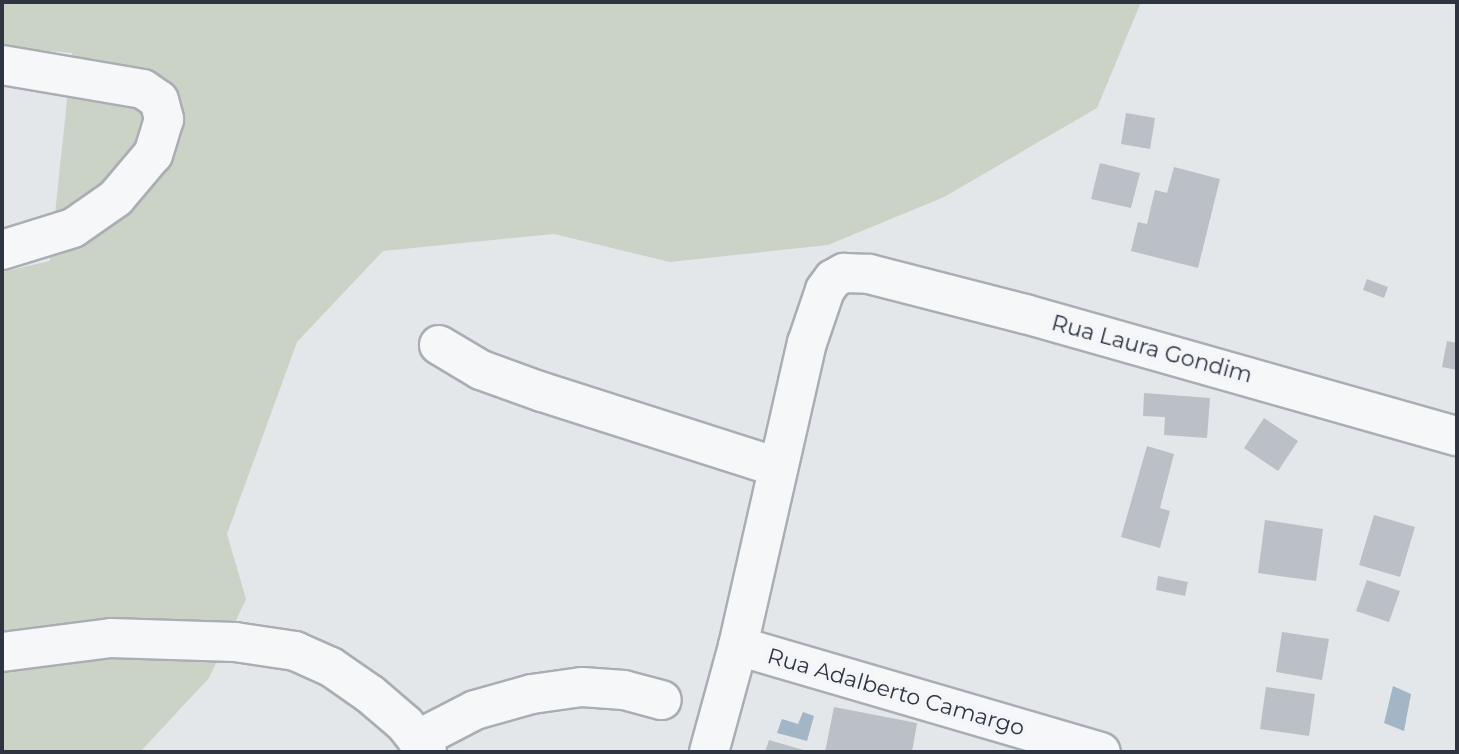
<!DOCTYPE html>
<html>
<head>
<meta charset="utf-8">
<style>
	body { margin:0 }
	#map { position:relative; width:1459px; height:754px; overflow:hidden; background:#e3e7ea; font-family:Montserrat,sans-serif }
	div>[style] { position:absolute }
	.green>* { inset:0; background:#cad3c5 }
	.water>* { inset:0; background:#a2b6c6 }
	.building>* { inset:0; background:#bbc0c6 }
	.roads { filter:drop-shadow(2px 0 #a9aeb4) drop-shadow(-2px 0 #a9aeb4) drop-shadow(0 2px #a9aeb4) drop-shadow(0 -2px #a9aeb4) }
	.minor>* { height:38px; margin:-19px; padding:0 19px; transform-origin:19px; border-radius:19px; background:#f6f7f9 }
	span { translate:-50% -50%; white-space:nowrap; text-align:center; line-height:1.15; -webkit-text-stroke:7px #f3f5f8; paint-order:stroke }
	.street-label { font-size:22px; color:#2d3541 }
	.frame { position:absolute; inset:0; border:4px solid #2d3541; pointer-events:none }
</style>
</head>
<body>
<div id="map">
	<div class="green">
		<i style="clip-path:polygon(2px 2px,1141px 2px,1097px 108px,944px 197px,828px 245px,670px 262px,554px 234px,383px 251px,297px 342px,227px 534px,246px 599px,209px 678px,140px 752px,2px 752px,2px 272px,50px 261px,72px 53px,2px 47px)"></i>
	</div>
	<div class="water">
		<i style="clip-path:polygon(1393px 686px,1411px 694px,1404px 731px,1384px 723px)"></i>
		<i style="clip-path:polygon(803px 712px,814px 716px,807px 741px,777px 733px,782px 719px,798px 724px)"></i>
	</div>
	<div class="building">
		<i style="clip-path:polygon(1126px 113px,1155px 118px,1150px 149px,1121px 144px)"></i>
		<i style="clip-path:polygon(1100px 163px,1140px 173px,1131px 208px,1091px 199px)"></i>
		<i style="clip-path:polygon(1174px 167px,1220px 179px,1198px 268px,1131px 251px,1138px 222px,1147px 224px,1155px 190px,1167px 193px)"></i>
		<i style="clip-path:polygon(1367px 279px,1388px 287px,1384px 298px,1363px 290px)"></i>
		<i style="clip-path:polygon(1447px 341px,1457px 343px,1457px 370px,1442px 367px)"></i>
		<i style="clip-path:polygon(1144px 393px,1210px 398px,1207px 438px,1164px 435px,1165px 417px,1143px 416px)"></i>
		<i style="clip-path:polygon(1264px 418px,1298px 441px,1278px 471px,1244px 448px)"></i>
		<i style="clip-path:polygon(1147px 446px,1174px 454px,1160px 508px,1170px 511px,1160px 548px,1121px 537px)"></i>
		<i style="clip-path:polygon(1374px 515px,1415px 527px,1400px 577px,1359px 565px)"></i>
		<i style="clip-path:polygon(1265px 520px,1323px 529px,1316px 581px,1258px 573px)"></i>
		<i style="clip-path:polygon(1158px 576px,1188px 582px,1185px 596px,1156px 590px)"></i>
		<i style="clip-path:polygon(1367px 580px,1400px 591px,1389px 622px,1356px 611px)"></i>
		<i style="clip-path:polygon(1282px 632px,1329px 639px,1322px 680px,1276px 672px)"></i>
		<i style="clip-path:polygon(1266px 687px,1315px 694px,1309px 736px,1260px 729px)"></i>
		<i style="clip-path:polygon(834px 707px,917px 723px,912px 752px,825px 752px)"></i>
		<i style="clip-path:polygon(769px 740px,807px 751px,807px 752px,765px 752px)"></i>
	</div>
	<div class="roads">
		<div class="minor">
			<i style="left:2px;top:65px;width:143px;rotate:9.7deg"></i>
			<i style="left:143px;top:89px;width:19px;rotate:35deg"></i>
			<i style="left:159px;top:100px;width:20px;rotate:75deg"></i>
			<i style="left:164px;top:119px;width:37px;rotate:107deg"></i>
			<i style="left:153px;top:154px;width:57px;rotate:130.1deg"></i>
			<i style="left:116px;top:198px;width:52px;rotate:145.1deg"></i>
			<i style="left:73px;top:228px;width:74px;rotate:162.8deg"></i>
			<i style="left:439px;top:345px;width:49px;rotate:30.8deg"></i>
			<i style="left:481px;top:370px;width:65px;rotate:19.8deg"></i>
			<i style="left:542px;top:392px;width:247px;rotate:17.7deg"></i>
			<i style="left:738px;top:646px;width:378px;rotate:16.3deg"></i>
			<i style="left:2px;top:652px;width:110px;rotate:-7.3deg"></i>
			<i style="left:111px;top:638px;width:124px;rotate:1.8deg"></i>
			<i style="left:235px;top:642px;width:61px;rotate:8.5deg"></i>
			<i style="left:295px;top:651px;width:39px;rotate:24deg"></i>
			<i style="left:331px;top:667px;width:47px;rotate:34.7deg"></i>
			<i style="left:370px;top:694px;width:46px;rotate:40.6deg"></i>
			<i style="left:405px;top:724px;width:36px;rotate:52deg"></i>
			<i style="left:417px;top:740px;width:65px;rotate:-27.3deg"></i>
			<i style="left:475px;top:710px;width:59px;rotate:-15.7deg"></i>
			<i style="left:532px;top:694px;width:50px;rotate:-8deg"></i>
			<i style="left:582px;top:687px;width:42px;rotate:4.1deg"></i>
			<i style="left:624px;top:690px;width:39px;rotate:15deg"></i>
			<i style="left:709px;top:752px;width:110px;rotate:-74.7deg"></i>
			<i style="left:738px;top:646px;width:311px;rotate:-77.2deg"></i>
			<i style="left:807px;top:343px;width:56px;rotate:-71.2deg"></i>
			<i style="left:825px;top:290px;width:14px;rotate:-54deg"></i>
			<i style="left:833px;top:279px;width:13px;rotate:-29deg"></i>
			<i style="left:844px;top:273px;width:25px;rotate:2deg"></i>
			<i style="left:869px;top:274px;width:161px;rotate:14.4deg"></i>
			<i style="left:1025px;top:314px;width:449px;rotate:15.8deg"></i>
		</div>
	</div>
	<div class="street-label">
		<span style="left:1152px;top:349px;rotate:15deg">Rua Laura Gondim</span>
		<span style="left:896px;top:692px;rotate:16deg">Rua Adalberto Camargo</span>
	</div>
	<div class="frame"></div>
</div>
</body>
</html>
